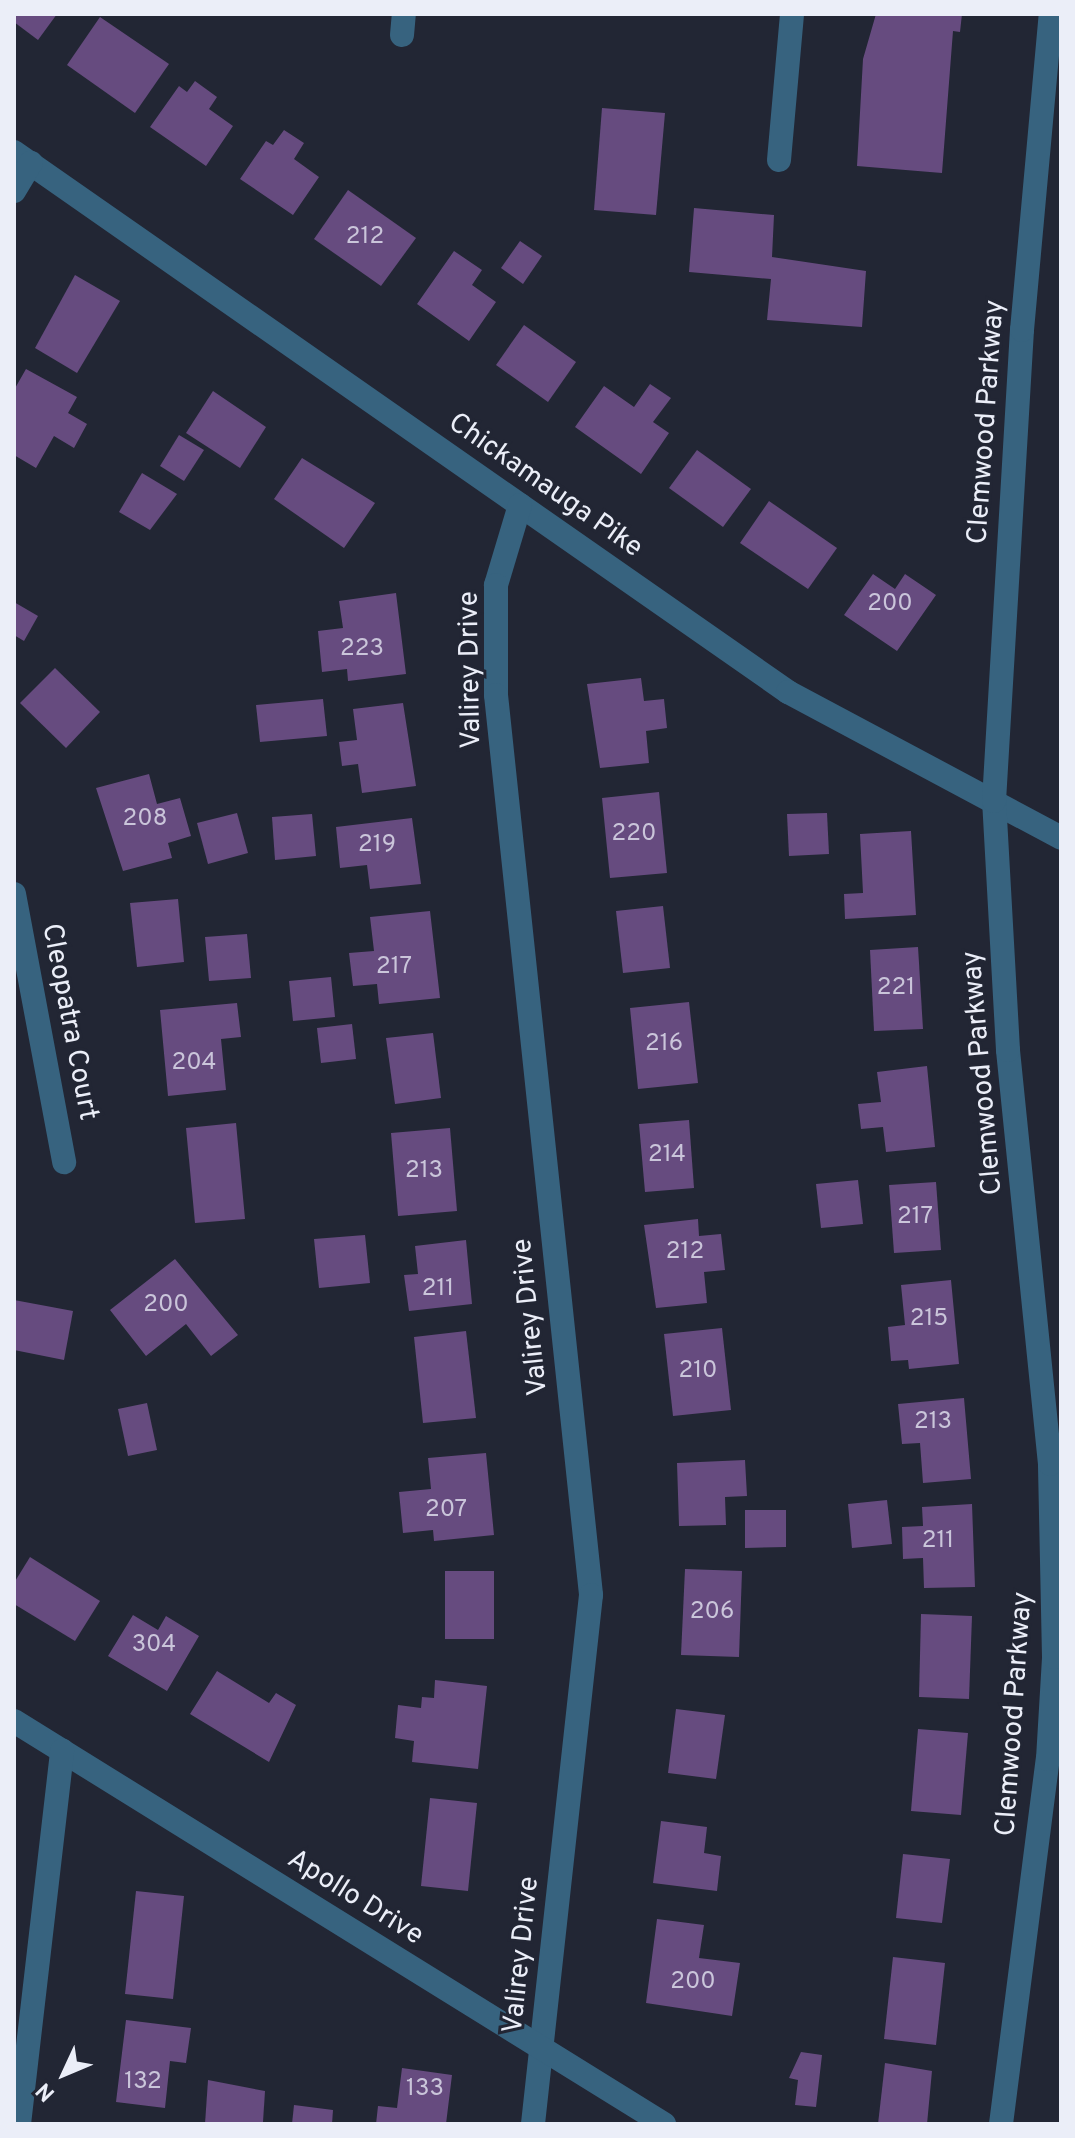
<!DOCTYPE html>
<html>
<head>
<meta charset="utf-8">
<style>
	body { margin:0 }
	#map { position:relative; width:1075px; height:2138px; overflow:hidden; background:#222634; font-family:Overpass,sans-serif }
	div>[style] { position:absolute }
	.building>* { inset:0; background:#664b7f }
	.minor>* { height:24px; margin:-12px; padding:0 12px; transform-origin:12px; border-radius:12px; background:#37637f }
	span { translate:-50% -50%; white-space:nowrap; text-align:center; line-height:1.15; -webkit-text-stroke:6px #222634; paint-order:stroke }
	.number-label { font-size:24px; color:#cac5da }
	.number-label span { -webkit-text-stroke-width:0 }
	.street-label { font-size:28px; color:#ebeef8 }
	.frame { position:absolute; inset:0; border:16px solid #ebeef8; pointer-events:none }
	.north { position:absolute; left:24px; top:2034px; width:80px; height:80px; -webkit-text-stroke:6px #222634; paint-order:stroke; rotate:226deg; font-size:22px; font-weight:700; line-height:32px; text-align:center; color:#ebeef8 }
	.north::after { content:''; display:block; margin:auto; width:28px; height:36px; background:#ebeef8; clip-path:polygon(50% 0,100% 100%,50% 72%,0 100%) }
</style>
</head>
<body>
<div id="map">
	<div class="building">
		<i style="clip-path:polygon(14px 14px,57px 14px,38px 40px,14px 22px)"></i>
		<i style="clip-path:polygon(876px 14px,962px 14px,960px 32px,953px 31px,942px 173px,857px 166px,863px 59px)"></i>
		<i style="clip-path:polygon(100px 17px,169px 64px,135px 113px,67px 65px)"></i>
		<i style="clip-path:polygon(195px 81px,217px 97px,209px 109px,233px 126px,206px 166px,150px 127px,179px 86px,187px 92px)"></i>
		<i style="clip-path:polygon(602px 108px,665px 113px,656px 215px,594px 210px)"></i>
		<i style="clip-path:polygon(284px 130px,304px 143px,294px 159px,319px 177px,293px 215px,240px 179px,266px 141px,273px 145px)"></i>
		<i style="clip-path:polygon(348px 190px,416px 238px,381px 286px,314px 239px)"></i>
		<i style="clip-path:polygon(694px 208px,774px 215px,772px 257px,866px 271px,862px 327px,767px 320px,771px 279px,689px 272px)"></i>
		<i style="clip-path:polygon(520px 241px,542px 256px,523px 284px,501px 268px)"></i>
		<i style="clip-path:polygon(454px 251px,482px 270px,472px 285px,496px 302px,469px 341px,417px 304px)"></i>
		<i style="clip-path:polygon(75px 275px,120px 301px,77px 373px,35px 348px)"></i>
		<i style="clip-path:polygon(524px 325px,576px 362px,548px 402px,496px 365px)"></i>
		<i style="clip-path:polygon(26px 369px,77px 397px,68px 413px,87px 424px,74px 448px,54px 436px,36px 468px,14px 455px,14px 390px)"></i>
		<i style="clip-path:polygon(650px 384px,671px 398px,653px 422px,669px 433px,641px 474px,575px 427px,604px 386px,634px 407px)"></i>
		<i style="clip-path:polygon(213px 391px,266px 427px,240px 468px,186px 433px)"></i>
		<i style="clip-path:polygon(179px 435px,204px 450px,184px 481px,160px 466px)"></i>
		<i style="clip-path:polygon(697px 450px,751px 489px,723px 527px,669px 488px)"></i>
		<i style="clip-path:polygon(302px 458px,375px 503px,344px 548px,274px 499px)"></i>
		<i style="clip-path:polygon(142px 473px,177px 494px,150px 530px,119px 512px)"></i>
		<i style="clip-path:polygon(769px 501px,837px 548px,808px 589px,740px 543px)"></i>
		<i style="clip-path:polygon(873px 574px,895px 589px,905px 574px,936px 595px,897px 651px,844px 615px)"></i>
		<i style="clip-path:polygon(396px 593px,406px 674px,348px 681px,347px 669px,322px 672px,318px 631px,343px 628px,339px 601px)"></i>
		<i style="clip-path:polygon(14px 602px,38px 616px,24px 641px,14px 635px)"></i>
		<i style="clip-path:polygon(55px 668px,100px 712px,66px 748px,20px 703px)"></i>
		<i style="clip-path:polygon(641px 678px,644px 701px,664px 699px,667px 728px,646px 731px,649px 763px,600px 768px,587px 684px)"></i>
		<i style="clip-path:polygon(323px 699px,327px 736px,260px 742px,256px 705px)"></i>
		<i style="clip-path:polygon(403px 703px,416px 786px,362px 793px,358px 764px,342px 766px,339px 742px,357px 740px,353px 709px)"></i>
		<i style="clip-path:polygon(149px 774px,157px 804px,180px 798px,191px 836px,168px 843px,172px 858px,123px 871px,96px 788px)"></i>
		<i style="clip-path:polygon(659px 792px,667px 873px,610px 878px,602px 798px)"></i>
		<i style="clip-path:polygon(237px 813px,248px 853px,208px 864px,197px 823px)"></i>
		<i style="clip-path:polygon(827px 813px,829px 854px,789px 856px,787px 814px)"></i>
		<i style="clip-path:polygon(312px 814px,316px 856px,275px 860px,272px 817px)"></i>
		<i style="clip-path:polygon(412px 818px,421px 884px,370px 889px,367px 865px,340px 868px,336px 827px)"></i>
		<i style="clip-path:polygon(911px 831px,916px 915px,845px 919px,844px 894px,863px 893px,860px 834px)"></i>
		<i style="clip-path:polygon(178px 899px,184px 962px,137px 967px,130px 903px)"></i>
		<i style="clip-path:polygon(663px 906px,670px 968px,623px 973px,616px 911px)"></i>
		<i style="clip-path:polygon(430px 911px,440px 998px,379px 1004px,377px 984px,353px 986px,349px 953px,374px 951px,370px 917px)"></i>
		<i style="clip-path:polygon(247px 934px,251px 978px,209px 981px,205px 937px)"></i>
		<i style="clip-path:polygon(918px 947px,923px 1029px,874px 1031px,870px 950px)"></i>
		<i style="clip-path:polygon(331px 977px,335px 1017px,293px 1021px,289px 981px)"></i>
		<i style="clip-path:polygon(689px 1002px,698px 1083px,638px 1089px,630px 1008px)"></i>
		<i style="clip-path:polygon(237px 1003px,241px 1037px,221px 1039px,226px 1090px,168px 1096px,160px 1010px)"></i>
		<i style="clip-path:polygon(352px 1024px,356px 1059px,321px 1063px,317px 1028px)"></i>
		<i style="clip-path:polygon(433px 1033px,441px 1098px,395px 1104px,386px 1038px)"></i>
		<i style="clip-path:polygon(927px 1066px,935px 1147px,886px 1152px,883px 1127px,861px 1129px,858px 1104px,881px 1102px,877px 1072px)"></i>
		<i style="clip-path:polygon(689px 1120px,694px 1188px,645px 1192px,639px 1124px)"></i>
		<i style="clip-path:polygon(236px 1123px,245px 1219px,195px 1223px,186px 1128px)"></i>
		<i style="clip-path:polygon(450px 1128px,457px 1211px,398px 1216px,391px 1133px)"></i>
		<i style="clip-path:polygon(858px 1180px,863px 1224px,821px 1228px,816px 1184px)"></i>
		<i style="clip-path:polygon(936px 1182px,941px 1250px,894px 1253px,889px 1185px)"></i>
		<i style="clip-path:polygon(698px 1219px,699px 1236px,721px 1234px,725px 1270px,704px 1272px,707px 1303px,656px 1308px,644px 1225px)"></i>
		<i style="clip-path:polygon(365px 1235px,370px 1283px,319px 1288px,314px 1239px)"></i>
		<i style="clip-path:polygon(466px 1240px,472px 1304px,409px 1311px,404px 1275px,418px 1274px,415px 1246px)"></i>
		<i style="clip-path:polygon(175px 1259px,238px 1335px,211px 1356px,186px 1324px,146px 1356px,110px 1310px)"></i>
		<i style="clip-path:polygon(951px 1280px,959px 1364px,909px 1369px,908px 1360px,891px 1361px,888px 1327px,905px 1325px,901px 1285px)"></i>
		<i style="clip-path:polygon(14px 1300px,73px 1311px,64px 1360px,14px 1350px)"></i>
		<i style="clip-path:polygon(722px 1328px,731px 1410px,673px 1416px,664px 1334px)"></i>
		<i style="clip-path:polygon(466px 1331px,476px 1418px,423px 1423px,414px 1337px)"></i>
		<i style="clip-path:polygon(964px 1398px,971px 1479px,923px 1483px,920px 1443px,902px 1444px,898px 1404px)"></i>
		<i style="clip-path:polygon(147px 1403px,157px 1450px,128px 1456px,118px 1409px)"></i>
		<i style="clip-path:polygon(486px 1453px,494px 1535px,434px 1541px,433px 1530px,403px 1533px,399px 1492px,431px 1489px,428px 1458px)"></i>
		<i style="clip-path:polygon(745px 1460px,747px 1496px,725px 1497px,726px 1525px,679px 1526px,677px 1463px)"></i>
		<i style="clip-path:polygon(887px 1500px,892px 1544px,852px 1548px,848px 1504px)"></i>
		<i style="clip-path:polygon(972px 1504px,975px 1587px,924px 1588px,923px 1558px,903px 1559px,902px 1527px,923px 1526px,922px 1507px)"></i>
		<i style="clip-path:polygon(745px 1510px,786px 1510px,786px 1547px,745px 1548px)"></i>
		<i style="clip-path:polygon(30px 1557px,100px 1601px,75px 1641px,14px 1604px,14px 1583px)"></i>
		<i style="clip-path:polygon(685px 1569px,742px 1571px,739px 1657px,681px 1655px)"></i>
		<i style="clip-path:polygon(445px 1571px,494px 1571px,494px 1639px,445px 1639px)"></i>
		<i style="clip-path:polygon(921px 1614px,972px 1616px,969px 1699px,919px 1697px)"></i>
		<i style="clip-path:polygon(133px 1615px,158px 1630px,166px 1616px,199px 1636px,167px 1691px,108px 1656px)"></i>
		<i style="clip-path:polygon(217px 1671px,269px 1703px,276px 1693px,296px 1705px,269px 1762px,190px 1714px)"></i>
		<i style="clip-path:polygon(435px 1680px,487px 1686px,478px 1769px,412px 1762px,414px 1741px,395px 1738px,398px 1705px,421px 1708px,422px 1697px,434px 1698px)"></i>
		<i style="clip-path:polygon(676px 1709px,725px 1715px,716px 1779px,668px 1773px)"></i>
		<i style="clip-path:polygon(918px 1729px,968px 1733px,961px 1815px,911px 1811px)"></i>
		<i style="clip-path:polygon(430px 1798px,477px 1803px,468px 1891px,421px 1886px)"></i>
		<i style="clip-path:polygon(661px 1821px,707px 1827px,704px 1853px,721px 1856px,717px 1891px,653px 1883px)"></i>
		<i style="clip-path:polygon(903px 1854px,950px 1859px,942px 1923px,896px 1918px)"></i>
		<i style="clip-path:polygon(136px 1891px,184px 1896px,173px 1999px,125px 1994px)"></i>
		<i style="clip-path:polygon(657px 1919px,704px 1925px,699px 1958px,740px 1963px,732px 2016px,646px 2003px)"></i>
		<i style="clip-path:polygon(893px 1957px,945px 1963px,936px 2045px,884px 2039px)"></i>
		<i style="clip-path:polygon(126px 2020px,191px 2028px,186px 2063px,170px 2061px,165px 2108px,116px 2102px)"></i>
		<i style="clip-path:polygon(801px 2052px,822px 2055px,816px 2107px,795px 2105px,798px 2080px,789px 2078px)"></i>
		<i style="clip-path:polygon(885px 2063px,932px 2071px,927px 2124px,878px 2124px)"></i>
		<i style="clip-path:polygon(402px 2068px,452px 2075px,446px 2124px,376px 2124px,378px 2106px,397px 2108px)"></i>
		<i style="clip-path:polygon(208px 2080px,265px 2091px,263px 2122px,205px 2124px)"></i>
		<i style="clip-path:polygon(294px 2105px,333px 2110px,332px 2124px,292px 2124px)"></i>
	</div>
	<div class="minor">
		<i style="left:402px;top:35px;width:21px;rotate:-85deg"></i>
		<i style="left:14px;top:152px;width:944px;rotate:34.9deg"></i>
		<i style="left:788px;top:692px;width:310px;rotate:28.1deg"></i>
		<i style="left:779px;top:160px;width:147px;rotate:-84.9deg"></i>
		<i style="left:14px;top:191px;width:33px;rotate:-59deg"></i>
		<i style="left:520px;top:505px;width:84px;rotate:106.7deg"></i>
		<i style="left:496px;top:585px;width:110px;rotate:90deg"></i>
		<i style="left:496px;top:695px;width:905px;rotate:83.97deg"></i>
		<i style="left:591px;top:1595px;width:532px;rotate:96.26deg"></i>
		<i style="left:14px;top:894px;width:273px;rotate:79.4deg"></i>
		<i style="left:14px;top:1721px;width:765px;rotate:31.8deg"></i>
		<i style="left:19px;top:2124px;width:376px;rotate:-83.4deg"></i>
		<i style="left:1001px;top:2124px;width:368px;rotate:-82.7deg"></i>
		<i style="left:1048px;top:1759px;width:102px;rotate:-86.6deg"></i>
		<i style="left:1054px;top:1657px;width:193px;rotate:-91.2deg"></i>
		<i style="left:1050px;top:1464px;width:416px;rotate:-95.8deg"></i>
		<i style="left:1008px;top:1050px;width:249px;rotate:-93.2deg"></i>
		<i style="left:994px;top:801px;width:472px;rotate:-86.6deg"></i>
		<i style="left:1022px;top:330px;width:317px;rotate:-84.8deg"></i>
	</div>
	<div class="number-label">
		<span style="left:365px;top:238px">212</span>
		<span style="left:890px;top:605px">200</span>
		<span style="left:362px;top:650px">223</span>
		<span style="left:145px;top:820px">208</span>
		<span style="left:634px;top:835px">220</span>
		<span style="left:377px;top:846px">219</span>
		<span style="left:394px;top:968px">217</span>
		<span style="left:896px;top:989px">221</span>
		<span style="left:664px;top:1045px">216</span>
		<span style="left:194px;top:1064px">204</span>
		<span style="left:667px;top:1156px">214</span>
		<span style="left:424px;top:1172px">213</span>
		<span style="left:915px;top:1218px">217</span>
		<span style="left:685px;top:1253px">212</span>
		<span style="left:438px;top:1290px">211</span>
		<span style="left:166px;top:1306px">200</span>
		<span style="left:929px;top:1320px">215</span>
		<span style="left:698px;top:1372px">210</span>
		<span style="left:933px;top:1423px">213</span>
		<span style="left:446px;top:1511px">207</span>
		<span style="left:938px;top:1542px">211</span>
		<span style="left:712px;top:1613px">206</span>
		<span style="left:154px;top:1646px">304</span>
		<span style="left:693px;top:1983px">200</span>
		<span style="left:143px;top:2083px">132</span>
		<span style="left:425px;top:2090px">133</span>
	</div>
	<div class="street-label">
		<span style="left:987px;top:422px;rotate:-86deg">Clemwood Parkway</span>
		<span style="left:545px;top:486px;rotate:35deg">Chickamauga Pike</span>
		<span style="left:471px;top:670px;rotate:-91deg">Valirey Drive</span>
		<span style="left:69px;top:1022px;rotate:79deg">Cleopatra Court</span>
		<span style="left:983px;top:1073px;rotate:-95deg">Clemwood Parkway</span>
		<span style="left:531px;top:1317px;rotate:-96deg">Valirey Drive</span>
		<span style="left:1015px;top:1714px;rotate:-86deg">Clemwood Parkway</span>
		<span style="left:355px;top:1898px;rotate:32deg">Apollo Drive</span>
		<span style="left:522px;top:1955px;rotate:-84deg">Valirey Drive</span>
	</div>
	<div class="frame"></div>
	<div class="north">N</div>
</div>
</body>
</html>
